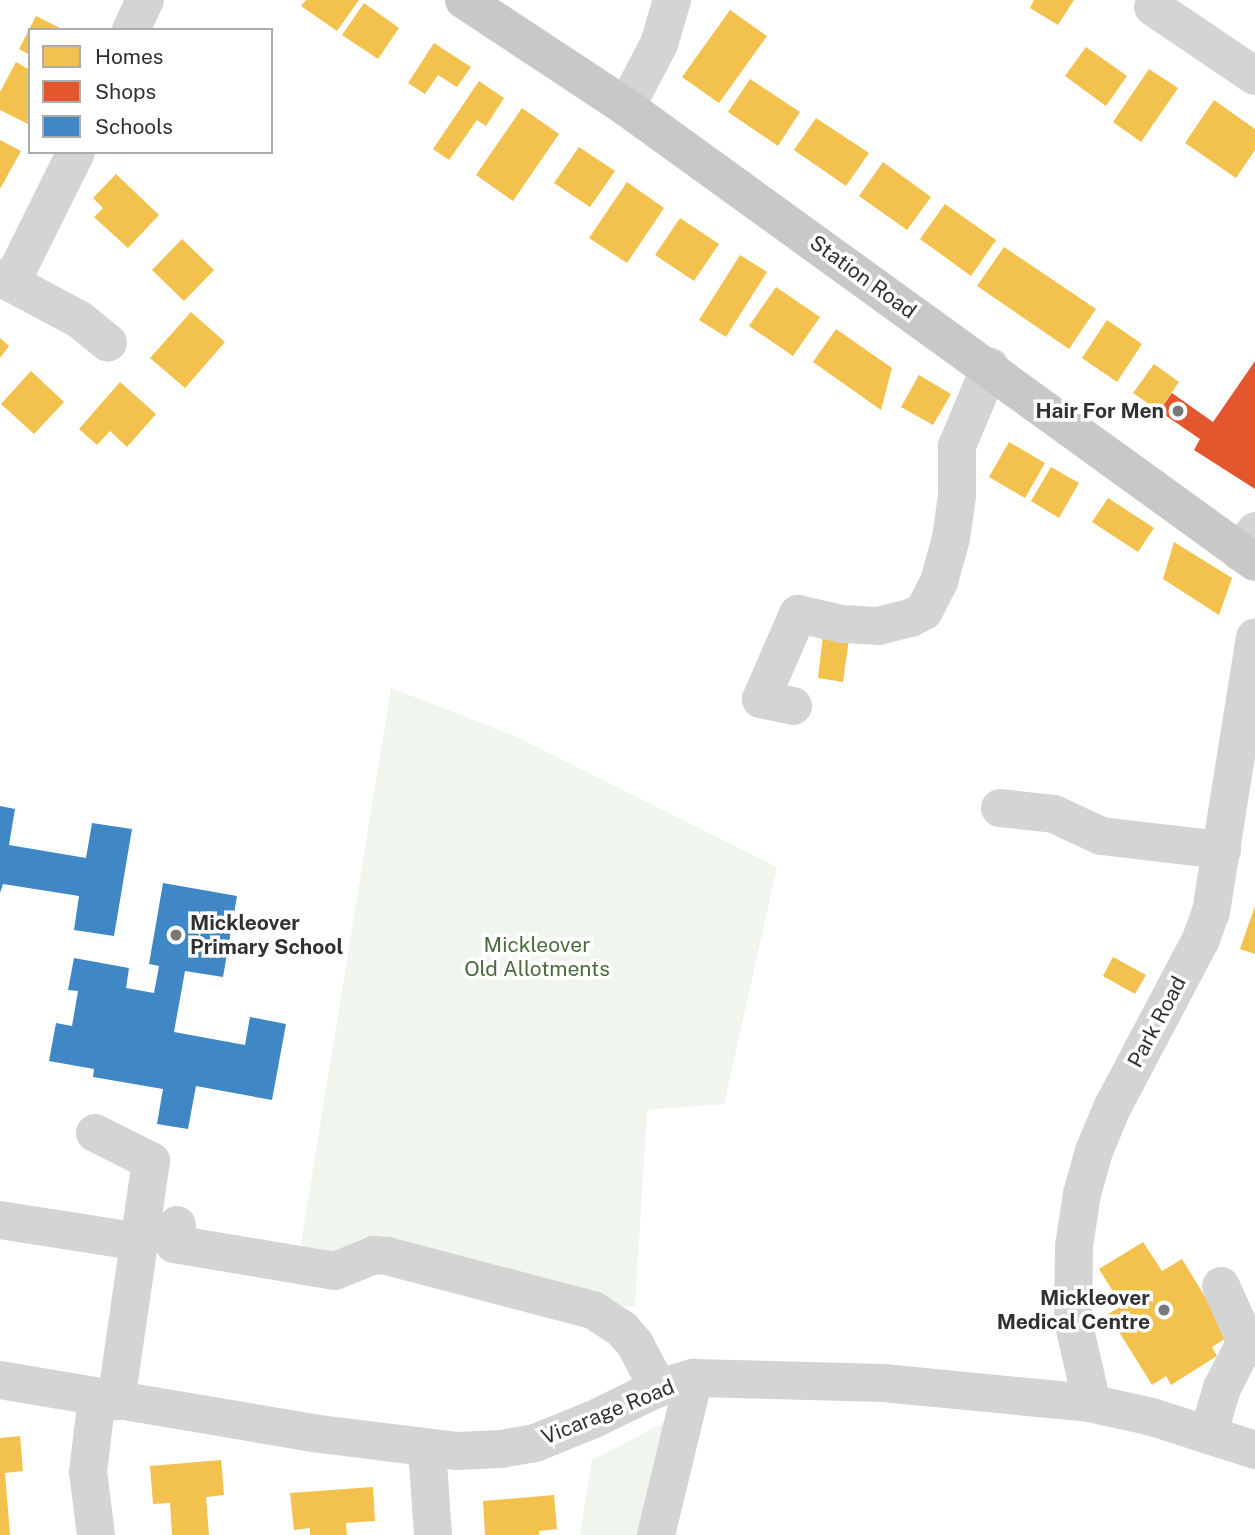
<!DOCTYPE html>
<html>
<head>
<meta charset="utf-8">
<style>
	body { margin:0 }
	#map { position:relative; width:1255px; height:1535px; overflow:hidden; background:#fff; font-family:"Public Sans",sans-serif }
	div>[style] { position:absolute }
	.green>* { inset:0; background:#f0f5ed }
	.homes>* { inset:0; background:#f2c14e }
	.shops>* { inset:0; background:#e4572e }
	.schools>* { inset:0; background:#3f88c5 }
	.minor>* { height:38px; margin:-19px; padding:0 19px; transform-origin:19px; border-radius:19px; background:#d4d4d4 }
	.major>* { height:38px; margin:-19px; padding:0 19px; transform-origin:19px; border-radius:19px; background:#c8c8c8 }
	.dots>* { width:19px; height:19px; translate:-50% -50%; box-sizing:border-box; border:4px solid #fff; border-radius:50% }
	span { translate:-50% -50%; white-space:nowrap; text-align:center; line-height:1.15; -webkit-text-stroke:7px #fff; paint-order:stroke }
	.street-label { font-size:21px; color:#303030 }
	.poi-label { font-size:21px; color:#303030; font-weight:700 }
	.right { translate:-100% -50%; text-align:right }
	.left { translate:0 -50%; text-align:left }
	.park-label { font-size:21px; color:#4c6b3e }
	.legend { position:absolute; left:28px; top:28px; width:245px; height:126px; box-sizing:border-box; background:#fff; border:2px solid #acacac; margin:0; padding:9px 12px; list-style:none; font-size:21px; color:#303030 }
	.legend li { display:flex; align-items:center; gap:14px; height:35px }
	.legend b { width:35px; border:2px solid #acacac }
</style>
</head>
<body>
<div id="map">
	<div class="green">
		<i style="clip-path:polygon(391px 688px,510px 734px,777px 867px,724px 1104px,647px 1110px,635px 1306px,596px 1305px,299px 1256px)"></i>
		<i style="clip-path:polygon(673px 1418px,639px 1535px,580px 1535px,592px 1460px)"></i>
	</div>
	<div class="homes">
		<i style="clip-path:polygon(306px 0,359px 0,337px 31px,301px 6px)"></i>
		<i style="clip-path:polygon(1034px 0,1074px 0,1058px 25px,1030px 8px)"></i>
		<i style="clip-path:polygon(364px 3px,399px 28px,378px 59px,342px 35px)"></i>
		<i style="clip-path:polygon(730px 10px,767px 36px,719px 103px,682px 77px)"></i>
		<i style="clip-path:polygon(36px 16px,64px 30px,30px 30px,30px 55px,19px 49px)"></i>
		<i style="clip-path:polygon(434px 43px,471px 67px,457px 87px,438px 75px,425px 94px,408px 83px)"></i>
		<i style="clip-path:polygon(1086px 47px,1127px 76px,1106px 106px,1065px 76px)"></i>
		<i style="clip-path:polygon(16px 62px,30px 70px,30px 125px,0 110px,0 92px)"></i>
		<i style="clip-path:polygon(1149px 69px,1178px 88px,1141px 142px,1113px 122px)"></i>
		<i style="clip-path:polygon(750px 79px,800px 112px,778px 146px,728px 112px)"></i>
		<i style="clip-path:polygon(479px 81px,504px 98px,486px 126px,477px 120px,449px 160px,433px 149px)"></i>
		<i style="clip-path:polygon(1214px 100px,1255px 129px,1255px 150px,1236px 178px,1185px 143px)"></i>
		<i style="clip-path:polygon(522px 108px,559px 134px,513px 201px,476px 175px)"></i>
		<i style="clip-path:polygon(816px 118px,869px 153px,846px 186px,794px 150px)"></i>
		<i style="clip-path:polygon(0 140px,21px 151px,0 189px)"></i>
		<i style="clip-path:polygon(579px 147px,615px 171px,590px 207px,554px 183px)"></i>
		<i style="clip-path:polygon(883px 162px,931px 197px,907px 230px,859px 196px)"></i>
		<i style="clip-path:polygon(116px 174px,159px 215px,128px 248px,94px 217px,103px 208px,93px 198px)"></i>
		<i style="clip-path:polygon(627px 182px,664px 208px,627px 263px,589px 238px)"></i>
		<i style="clip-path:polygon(945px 204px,996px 240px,971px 276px,920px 239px)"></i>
		<i style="clip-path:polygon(680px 218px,719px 244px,694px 281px,655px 255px)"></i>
		<i style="clip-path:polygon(182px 239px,214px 270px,184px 301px,152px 270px)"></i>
		<i style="clip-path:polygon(1004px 247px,1096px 309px,1069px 349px,977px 286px)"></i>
		<i style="clip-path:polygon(740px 255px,767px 272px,726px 337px,699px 320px)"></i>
		<i style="clip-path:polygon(776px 287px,820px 317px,793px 356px,749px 326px)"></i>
		<i style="clip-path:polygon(191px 312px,225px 342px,185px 388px,150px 358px)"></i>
		<i style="clip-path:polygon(1107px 320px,1142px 344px,1117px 382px,1082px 358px)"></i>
		<i style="clip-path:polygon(836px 329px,892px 368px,881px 410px,813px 362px)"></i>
		<i style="clip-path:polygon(0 338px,9px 346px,0 358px)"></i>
		<i style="clip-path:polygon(1154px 364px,1179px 382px,1159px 411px,1133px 393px)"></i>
		<i style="clip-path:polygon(31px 371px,64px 402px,34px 434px,1px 404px)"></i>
		<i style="clip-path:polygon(919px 375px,951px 394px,933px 425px,901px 407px)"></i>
		<i style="clip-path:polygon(120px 382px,156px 414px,127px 447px,110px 431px,97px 445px,79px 429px)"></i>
		<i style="clip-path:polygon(1009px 442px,1045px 463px,1025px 498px,989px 477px)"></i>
		<i style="clip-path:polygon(1051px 467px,1079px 483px,1059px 518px,1031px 501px)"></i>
		<i style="clip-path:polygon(1108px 498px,1154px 528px,1138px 552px,1092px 522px)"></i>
		<i style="clip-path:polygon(1174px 542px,1232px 578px,1219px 615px,1163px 579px)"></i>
		<i style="clip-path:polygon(823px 636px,849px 639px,843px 682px,818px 678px)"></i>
		<i style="clip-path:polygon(1255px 906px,1255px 954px,1240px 949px)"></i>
		<i style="clip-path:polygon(1113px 957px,1146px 975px,1135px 994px,1103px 976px)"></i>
		<i style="clip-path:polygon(1143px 1242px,1162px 1271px,1182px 1259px,1229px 1336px,1212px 1347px,1217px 1356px,1171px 1385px,1166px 1376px,1152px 1385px,1108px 1314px,1122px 1306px,1099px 1269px)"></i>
		<i style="clip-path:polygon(20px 1436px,23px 1471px,5px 1473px,10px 1535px,0 1535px,0 1438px)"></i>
		<i style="clip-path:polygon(221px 1460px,224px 1495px,206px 1497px,209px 1535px,172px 1535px,170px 1503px,153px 1504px,150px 1466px)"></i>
		<i style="clip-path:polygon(373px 1487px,375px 1521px,346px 1523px,347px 1535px,310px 1535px,310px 1528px,294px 1530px,290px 1493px)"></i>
		<i style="clip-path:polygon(554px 1495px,557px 1529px,539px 1531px,539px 1535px,485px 1535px,483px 1501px)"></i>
	</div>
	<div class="shops">
		<i style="clip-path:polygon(1255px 361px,1255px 489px,1194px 450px,1200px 439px,1159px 411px,1172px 393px,1213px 422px)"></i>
	</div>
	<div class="schools">
		<i style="clip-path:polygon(0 806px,15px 809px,9px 845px,86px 858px,92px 823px,132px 829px,114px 936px,74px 930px,79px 896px,3px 884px,0 893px)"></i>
		<i style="clip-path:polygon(163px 883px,237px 896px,223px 977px,185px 971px,174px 1032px,245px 1045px,250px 1017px,286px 1024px,272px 1100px,196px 1086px,188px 1129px,157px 1124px,163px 1089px,93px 1077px,94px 1069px,49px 1061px,56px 1023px,72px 1026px,78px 991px,68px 990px,74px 958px,129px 968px,126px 988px,154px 993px,159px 966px,149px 964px)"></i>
	</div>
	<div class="minor">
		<i style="left:1153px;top:7px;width:123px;rotate:34.1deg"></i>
		<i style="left:131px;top:30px;width:33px;rotate:-65deg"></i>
		<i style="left:626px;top:107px;width:71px;rotate:-62.4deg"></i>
		<i style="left:659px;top:44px;width:46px;rotate:-73.5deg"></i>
		<i style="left:0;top:278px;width:12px;rotate:24deg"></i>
		<i style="left:11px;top:283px;width:146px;rotate:-63.6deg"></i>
		<i style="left:11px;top:283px;width:78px;rotate:28.2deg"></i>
		<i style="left:80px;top:320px;width:36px;rotate:39deg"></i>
		<i style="left:1240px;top:552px;width:26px;rotate:-54deg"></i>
		<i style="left:793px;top:706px;width:33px;rotate:-168deg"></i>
		<i style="left:761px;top:699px;width:93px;rotate:-66.5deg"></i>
		<i style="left:798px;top:614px;width:45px;rotate:12.8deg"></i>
		<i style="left:842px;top:624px;width:36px;rotate:3deg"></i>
		<i style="left:878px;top:626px;width:34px;rotate:-14deg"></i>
		<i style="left:911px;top:618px;width:15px;rotate:-28deg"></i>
		<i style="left:924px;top:611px;width:33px;rotate:-63deg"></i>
		<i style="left:939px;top:582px;width:46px;rotate:-74.7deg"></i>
		<i style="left:951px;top:538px;width:42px;rotate:-81.9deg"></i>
		<i style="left:957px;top:496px;width:50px;rotate:-90deg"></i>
		<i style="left:957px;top:446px;width:86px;rotate:-67.3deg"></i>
		<i style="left:1000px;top:808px;width:54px;rotate:6.3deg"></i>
		<i style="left:1054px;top:814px;width:52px;rotate:25.1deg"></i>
		<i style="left:1101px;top:836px;width:122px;rotate:6.6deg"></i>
		<i style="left:95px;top:1133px;width:63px;rotate:26.6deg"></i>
		<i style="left:151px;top:1161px;width:243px;rotate:98.3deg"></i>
		<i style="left:0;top:1220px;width:142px;rotate:8.9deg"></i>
		<i style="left:177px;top:1225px;width:19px;rotate:99deg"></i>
		<i style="left:174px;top:1244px;width:163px;rotate:9.5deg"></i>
		<i style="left:335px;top:1271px;width:42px;rotate:-22.3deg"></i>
		<i style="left:374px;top:1255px;width:13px;rotate:4deg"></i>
		<i style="left:387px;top:1256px;width:213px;rotate:14.7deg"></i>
		<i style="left:593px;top:1310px;width:35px;rotate:33deg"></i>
		<i style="left:622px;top:1329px;width:20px;rotate:49deg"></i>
		<i style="left:635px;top:1344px;width:50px;rotate:62.4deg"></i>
		<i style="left:1221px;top:1286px;width:51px;rotate:65.9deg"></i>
		<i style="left:1242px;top:1333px;width:12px;rotate:81deg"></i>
		<i style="left:0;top:1380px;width:316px;rotate:9.6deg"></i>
		<i style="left:312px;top:1433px;width:145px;rotate:7.1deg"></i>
		<i style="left:456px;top:1451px;width:45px;rotate:-2.5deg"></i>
		<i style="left:501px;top:1449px;width:35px;rotate:-10deg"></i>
		<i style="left:535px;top:1443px;width:61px;rotate:-22deg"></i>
		<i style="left:592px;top:1420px;width:73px;rotate:-25.9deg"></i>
		<i style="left:658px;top:1388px;width:37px;rotate:-16deg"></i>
		<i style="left:694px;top:1378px;width:189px;rotate:1.5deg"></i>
		<i style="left:883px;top:1383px;width:207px;rotate:5.5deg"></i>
		<i style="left:1089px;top:1403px;width:65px;rotate:12.5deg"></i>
		<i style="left:1152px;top:1417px;width:108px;rotate:17.8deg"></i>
		<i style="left:1089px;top:1403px;width:17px;rotate:-93deg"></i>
		<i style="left:1088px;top:1386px;width:67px;rotate:-103deg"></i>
		<i style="left:1073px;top:1321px;width:75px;rotate:-89.2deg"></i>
		<i style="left:1074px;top:1246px;width:53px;rotate:-81.3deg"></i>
		<i style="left:1082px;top:1194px;width:45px;rotate:-74.4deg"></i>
		<i style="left:1094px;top:1151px;width:47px;rotate:-67.3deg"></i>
		<i style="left:1112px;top:1108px;width:191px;rotate:-62.2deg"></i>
		<i style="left:1201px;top:939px;width:29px;rotate:-70deg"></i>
		<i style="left:1211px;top:912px;width:278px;rotate:-80.9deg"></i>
		<i style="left:1208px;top:1435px;width:49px;rotate:-73.4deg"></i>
		<i style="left:1222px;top:1388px;width:48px;rotate:-62.9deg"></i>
		<i style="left:1244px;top:1345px;width:13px;rotate:-29deg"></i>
		<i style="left:427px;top:1449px;width:86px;rotate:86deg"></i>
		<i style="left:96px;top:1535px;width:64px;rotate:-97.2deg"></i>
		<i style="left:88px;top:1472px;width:75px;rotate:-83.1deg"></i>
		<i style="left:656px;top:1535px;width:162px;rotate:-76.4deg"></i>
	</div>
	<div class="major">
		<i style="left:464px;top:0;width:194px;rotate:33.4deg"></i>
		<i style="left:626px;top:107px;width:776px;rotate:35.88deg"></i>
	</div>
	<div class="dots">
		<i style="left:1178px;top:411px;background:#787878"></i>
		<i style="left:176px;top:935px;background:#787878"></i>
		<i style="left:1164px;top:1310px;background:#787878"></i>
	</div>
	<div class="street-label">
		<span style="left:863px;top:277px;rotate:36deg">Station Road</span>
		<span style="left:1157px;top:1022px;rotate:-62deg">Park Road</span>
		<span style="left:608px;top:1412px;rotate:-22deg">Vicarage Road</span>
	</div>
	<div class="poi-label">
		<span class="right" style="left:1164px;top:411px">Hair For Men</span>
		<span class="left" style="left:190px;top:935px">Mickleover<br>Primary School</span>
		<span class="right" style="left:1150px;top:1310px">Mickleover<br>Medical Centre</span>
	</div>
	<div class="park-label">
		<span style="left:537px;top:957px">Mickleover<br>Old Allotments</span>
	</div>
	<ul class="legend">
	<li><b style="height:19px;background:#f2c14e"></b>Homes</li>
	<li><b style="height:19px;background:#e4572e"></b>Shops</li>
	<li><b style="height:19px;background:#3f88c5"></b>Schools</li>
	</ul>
</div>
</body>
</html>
